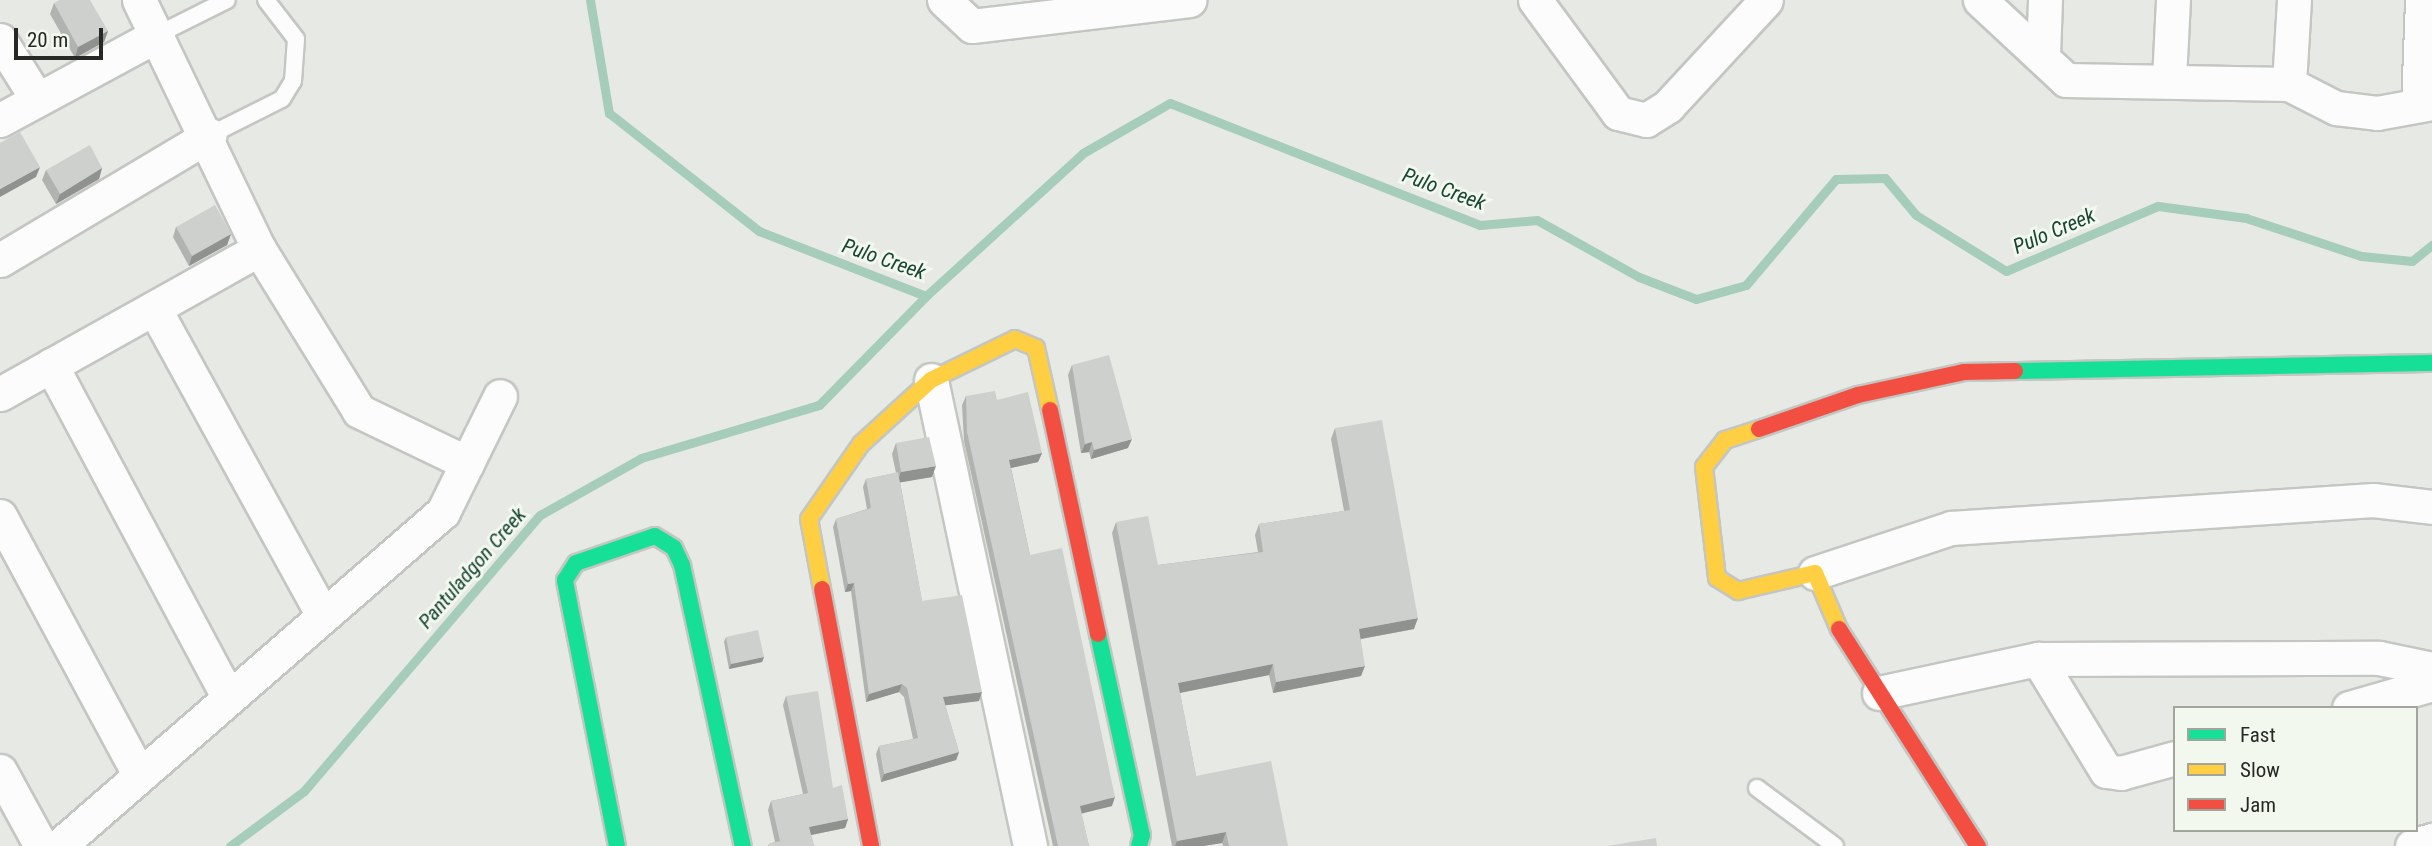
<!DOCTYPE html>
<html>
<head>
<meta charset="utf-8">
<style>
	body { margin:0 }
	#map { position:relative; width:2432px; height:846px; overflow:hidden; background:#e6e9e4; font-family:"Roboto Condensed",sans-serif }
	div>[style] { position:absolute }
	.stream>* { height:9px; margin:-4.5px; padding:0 4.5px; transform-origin:4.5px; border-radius:4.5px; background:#a6ccba }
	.roads { filter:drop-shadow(2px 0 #c4c6c2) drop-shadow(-2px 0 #c4c6c2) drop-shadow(0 2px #c4c6c2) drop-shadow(0 -2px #c4c6c2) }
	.lane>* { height:16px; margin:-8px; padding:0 8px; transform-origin:8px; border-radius:8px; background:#fbfcfb }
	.street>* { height:33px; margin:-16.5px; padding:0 16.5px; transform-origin:16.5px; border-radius:16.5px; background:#fbfcfb }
	.fast>* { height:16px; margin:-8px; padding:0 8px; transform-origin:8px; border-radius:8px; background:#16e098 }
	.slow>* { height:16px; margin:-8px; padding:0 8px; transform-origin:8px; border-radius:8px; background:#ffcf43 }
	.jam>* { height:16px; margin:-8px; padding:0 8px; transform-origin:8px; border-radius:8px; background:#f24e42 }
	.wall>* { inset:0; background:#b0b3af }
	.shaded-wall>* { inset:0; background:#90928f }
	.building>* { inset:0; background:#cdd0cc }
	span { translate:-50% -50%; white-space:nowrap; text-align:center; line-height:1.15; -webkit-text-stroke:6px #f3f8ef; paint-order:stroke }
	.water-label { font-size:21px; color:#184534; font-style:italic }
	.legend { position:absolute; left:2173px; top:706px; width:245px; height:126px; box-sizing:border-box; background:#f3f8ef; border:2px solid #a1a59e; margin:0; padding:9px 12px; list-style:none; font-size:21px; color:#272925 }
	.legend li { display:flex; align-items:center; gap:14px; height:35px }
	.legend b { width:35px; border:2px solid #a1a59e }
	.scale { position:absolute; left:14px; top:28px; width:89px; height:32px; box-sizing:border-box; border:4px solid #272925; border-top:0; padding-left:9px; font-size:21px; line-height:24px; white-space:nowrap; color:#272925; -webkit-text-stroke:5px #f3f8ef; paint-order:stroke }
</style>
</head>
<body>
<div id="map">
	<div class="stream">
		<i style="left:590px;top:0;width:115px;rotate:80.5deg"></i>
		<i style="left:609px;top:113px;width:191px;rotate:38.2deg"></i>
		<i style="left:759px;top:231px;width:179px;rotate:21.3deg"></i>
		<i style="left:230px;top:846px;width:92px;rotate:-36.6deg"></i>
		<i style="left:304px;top:791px;width:363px;rotate:-49.5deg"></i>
		<i style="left:540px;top:515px;width:116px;rotate:-29.4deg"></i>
		<i style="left:641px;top:458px;width:186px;rotate:-16.6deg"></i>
		<i style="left:819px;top:405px;width:153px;rotate:-45.5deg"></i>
		<i style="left:926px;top:296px;width:212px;rotate:-42.3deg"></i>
		<i style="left:1083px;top:153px;width:100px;rotate:-29.9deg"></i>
		<i style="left:1170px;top:103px;width:333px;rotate:21.5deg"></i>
		<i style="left:1480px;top:225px;width:57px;rotate:-5deg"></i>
		<i style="left:1537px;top:220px;width:117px;rotate:29.2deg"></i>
		<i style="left:1639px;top:277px;width:61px;rotate:21.1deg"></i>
		<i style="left:1696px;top:299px;width:52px;rotate:-15.6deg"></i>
		<i style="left:1746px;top:285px;width:139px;rotate:-49.7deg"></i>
		<i style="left:1836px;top:179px;width:49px;rotate:-1.2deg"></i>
		<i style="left:1885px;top:178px;width:48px;rotate:50deg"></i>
		<i style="left:1916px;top:215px;width:106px;rotate:31.9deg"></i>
		<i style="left:2006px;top:271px;width:165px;rotate:-23.2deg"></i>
		<i style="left:2158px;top:206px;width:89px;rotate:7.8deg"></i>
		<i style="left:2246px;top:218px;width:121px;rotate:18.3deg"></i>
		<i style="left:2361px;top:256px;width:51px;rotate:5.6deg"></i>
		<i style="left:2412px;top:261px;width:26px;rotate:-39deg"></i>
	</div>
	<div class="roads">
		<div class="lane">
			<i style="left:157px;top:35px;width:78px;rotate:-26.6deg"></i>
			<i style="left:210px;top:135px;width:80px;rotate:-26.6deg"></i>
			<i style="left:282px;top:99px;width:21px;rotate:-59deg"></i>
			<i style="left:293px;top:81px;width:42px;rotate:-85.9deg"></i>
			<i style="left:296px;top:39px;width:49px;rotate:-127.6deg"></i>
			<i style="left:1757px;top:788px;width:97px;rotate:36.6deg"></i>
		</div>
		<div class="street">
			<i style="left:139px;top:0;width:276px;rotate:64.3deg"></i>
			<i style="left:259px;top:249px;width:190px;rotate:58.3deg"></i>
			<i style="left:359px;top:411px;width:120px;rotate:25.7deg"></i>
			<i style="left:944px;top:0;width:38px;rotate:43deg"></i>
			<i style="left:972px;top:26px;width:219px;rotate:-6.8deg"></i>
			<i style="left:1535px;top:0;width:140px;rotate:53.7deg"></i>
			<i style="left:1618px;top:113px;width:29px;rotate:14deg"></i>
			<i style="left:1646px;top:120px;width:26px;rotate:-32deg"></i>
			<i style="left:1668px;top:106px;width:144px;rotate:-47.2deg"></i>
			<i style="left:1980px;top:0;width:117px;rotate:42.9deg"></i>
			<i style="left:2066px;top:80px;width:223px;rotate:1deg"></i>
			<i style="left:2289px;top:84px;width:53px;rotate:27.1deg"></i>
			<i style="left:2336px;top:108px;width:41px;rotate:7deg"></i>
			<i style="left:2377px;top:113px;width:56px;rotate:-10.3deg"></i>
			<i style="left:0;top:40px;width:70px;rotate:57.9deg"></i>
			<i style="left:2043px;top:55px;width:55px;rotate:-87.9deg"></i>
			<i style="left:2169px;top:79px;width:79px;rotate:-87.1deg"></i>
			<i style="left:2289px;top:84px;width:84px;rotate:-86.6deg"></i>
			<i style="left:2418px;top:105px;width:105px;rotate:-87.8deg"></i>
			<i style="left:0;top:120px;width:179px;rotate:-28.4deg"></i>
			<i style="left:0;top:260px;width:244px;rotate:-30.8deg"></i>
			<i style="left:154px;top:308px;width:351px;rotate:61.2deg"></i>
			<i style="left:51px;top:365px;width:375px;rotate:61.9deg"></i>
			<i style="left:931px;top:380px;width:476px;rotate:78deg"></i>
			<i style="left:0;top:394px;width:297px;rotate:-29.2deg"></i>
			<i style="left:0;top:516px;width:293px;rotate:61.7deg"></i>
			<i style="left:1815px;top:573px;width:143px;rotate:-18.3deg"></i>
			<i style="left:1951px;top:528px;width:423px;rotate:-3.8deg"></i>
			<i style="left:2373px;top:500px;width:59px;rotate:6.8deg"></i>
			<i style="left:1879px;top:693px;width:163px;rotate:-12.1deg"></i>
			<i style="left:2349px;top:708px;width:86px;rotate:-16.1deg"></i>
			<i style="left:2175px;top:758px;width:56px;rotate:164.5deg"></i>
			<i style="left:2121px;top:773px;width:15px;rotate:-172deg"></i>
			<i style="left:2106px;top:771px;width:131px;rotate:-121.3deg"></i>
			<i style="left:2038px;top:659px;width:341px;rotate:-0.2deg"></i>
			<i style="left:2379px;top:658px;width:54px;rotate:11.7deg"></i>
			<i style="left:0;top:771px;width:85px;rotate:61.3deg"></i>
			<i style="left:59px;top:846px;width:509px;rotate:-41.02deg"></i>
			<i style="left:443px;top:512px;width:129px;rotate:-63.8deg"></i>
			<i style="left:2412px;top:846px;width:21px;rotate:-17deg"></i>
		</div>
		<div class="fast">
			<i style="left:2015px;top:371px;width:417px;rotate:-1.1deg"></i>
			<i style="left:1098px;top:634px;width:206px;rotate:77.7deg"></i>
			<i style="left:1142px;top:835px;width:11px;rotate:105deg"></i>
			<i style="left:617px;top:846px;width:271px;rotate:-101.1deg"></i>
			<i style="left:565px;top:580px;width:20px;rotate:-57deg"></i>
			<i style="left:576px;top:563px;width:83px;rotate:-18.9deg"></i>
			<i style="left:655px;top:536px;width:22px;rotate:32deg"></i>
			<i style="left:674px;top:548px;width:19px;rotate:65deg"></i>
			<i style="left:682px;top:565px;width:288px;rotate:77.8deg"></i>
		</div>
		<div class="slow">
			<i style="left:1759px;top:429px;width:36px;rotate:162deg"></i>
			<i style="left:1725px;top:440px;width:34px;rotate:128deg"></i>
			<i style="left:1704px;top:467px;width:112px;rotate:83.3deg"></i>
			<i style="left:1717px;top:578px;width:25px;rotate:32deg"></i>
			<i style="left:1738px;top:591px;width:79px;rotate:-13.2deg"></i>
			<i style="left:1815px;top:573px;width:61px;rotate:66.8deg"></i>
			<i style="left:822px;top:589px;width:71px;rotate:-100.5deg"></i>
			<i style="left:809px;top:519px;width:91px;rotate:-55.3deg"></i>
			<i style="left:861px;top:444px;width:95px;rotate:-42.4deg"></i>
			<i style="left:931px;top:380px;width:93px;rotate:-26deg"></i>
			<i style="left:1015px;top:339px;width:23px;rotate:23deg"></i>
			<i style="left:1036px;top:348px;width:64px;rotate:77.3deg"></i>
		</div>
		<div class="jam">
			<i style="left:1050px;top:410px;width:229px;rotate:77.9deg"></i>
			<i style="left:1759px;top:429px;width:105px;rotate:-19deg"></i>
			<i style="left:1858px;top:395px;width:108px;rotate:-12.2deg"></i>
			<i style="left:1964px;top:372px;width:51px;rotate:-1.1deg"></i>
			<i style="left:822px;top:589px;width:262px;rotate:79.2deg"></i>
			<i style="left:1839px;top:629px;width:258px;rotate:57.4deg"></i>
		</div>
	</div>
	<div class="wall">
		<i style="clip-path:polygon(54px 3px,108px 31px,104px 42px,75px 58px,50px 14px)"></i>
		<i style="clip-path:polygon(102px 168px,99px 179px,56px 204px,42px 180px,46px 170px)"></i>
		<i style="clip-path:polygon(176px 227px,231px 234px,227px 245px,189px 266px,173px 237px)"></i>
		<i style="clip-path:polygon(1072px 365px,1128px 448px,1091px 459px,1089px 452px,1081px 453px,1068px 375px)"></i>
		<i style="clip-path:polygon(966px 396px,997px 400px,1042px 453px,1038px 462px,1011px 468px,1030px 555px,1112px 806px,1081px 813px,1089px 846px,1053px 846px,964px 441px,962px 405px)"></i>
		<i style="clip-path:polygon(1335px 428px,1414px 629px,1361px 639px,1361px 676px,1273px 693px,1269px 675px,1180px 693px,1196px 776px,1288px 846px,1223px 846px,1222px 843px,1203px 846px,1172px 846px,1112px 533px,1116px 522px,1158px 565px,1258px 552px,1255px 535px,1259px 524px,1344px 511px,1331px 439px)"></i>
		<i style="clip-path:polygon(896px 443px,932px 477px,900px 482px,922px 601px,979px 701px,945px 705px,959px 752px,956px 760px,881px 782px,876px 754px,879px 746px,913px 739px,904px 697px,899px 692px,866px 702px,851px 591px,845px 592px,833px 527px,836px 519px,867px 509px,863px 487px,866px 479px,896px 473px,892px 454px)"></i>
		<i style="clip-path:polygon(726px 637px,764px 657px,762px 662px,729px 669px,724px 642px)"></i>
		<i style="clip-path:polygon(786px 696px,848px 819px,845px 828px,811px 835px,814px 846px,768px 846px,769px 844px,775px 842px,768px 810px,771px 801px,803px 794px,783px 705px)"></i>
	</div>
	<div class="shaded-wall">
		<i style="clip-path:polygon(108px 31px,104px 42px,75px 58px,78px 47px)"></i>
		<i style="clip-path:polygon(40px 167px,36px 177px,0 197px,0 189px)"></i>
		<i style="clip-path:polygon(102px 168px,99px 179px,56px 204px,60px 194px)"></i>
		<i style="clip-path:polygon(231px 234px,227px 245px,189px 266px,192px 256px)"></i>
		<i style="clip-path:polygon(1132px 439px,1128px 448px,1091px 459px,1094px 450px)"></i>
		<i style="clip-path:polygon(1092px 442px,1089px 452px,1081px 453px,1085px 444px)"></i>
		<i style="clip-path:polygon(1042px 453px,1038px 462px,1006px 469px,1009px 460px)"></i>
		<i style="clip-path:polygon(936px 466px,932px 477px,897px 483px,901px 472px)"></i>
		<i style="clip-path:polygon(854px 583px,851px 591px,845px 592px,848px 584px)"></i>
		<i style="clip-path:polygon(1418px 618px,1414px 629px,1355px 640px,1359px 629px)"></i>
		<i style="clip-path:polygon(764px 657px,762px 662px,729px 669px,731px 664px)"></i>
		<i style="clip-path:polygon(1273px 664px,1269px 675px,1174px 694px,1178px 683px)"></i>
		<i style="clip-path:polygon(1365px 666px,1361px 676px,1273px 693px,1276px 682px)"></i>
		<i style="clip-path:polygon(902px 684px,899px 692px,866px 702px,869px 694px)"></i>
		<i style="clip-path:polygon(982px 692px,979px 701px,940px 706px,943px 697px)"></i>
		<i style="clip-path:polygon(959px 752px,956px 760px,881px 782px,884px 774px)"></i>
		<i style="clip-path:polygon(1115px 797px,1112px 806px,1076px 815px,1080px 806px)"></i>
		<i style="clip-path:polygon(848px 819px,845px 828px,806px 836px,809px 827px)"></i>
		<i style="clip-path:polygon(1226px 832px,1222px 843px,1203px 846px,1175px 846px,1177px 841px)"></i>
	</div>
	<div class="building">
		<i style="clip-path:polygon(60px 0,90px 0,108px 31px,78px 47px,54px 3px)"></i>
		<i style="clip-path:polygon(20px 132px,40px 167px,0 189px,0 143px)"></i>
		<i style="clip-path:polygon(90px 145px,102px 168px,60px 194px,46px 170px)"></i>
		<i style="clip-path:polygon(215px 205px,231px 234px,192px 256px,176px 227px)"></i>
		<i style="clip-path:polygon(1109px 355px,1132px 439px,1094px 450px,1092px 442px,1085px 444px,1072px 365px)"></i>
		<i style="clip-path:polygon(995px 391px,997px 400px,1028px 392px,1042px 453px,1009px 460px,1030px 555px,1062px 548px,1115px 797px,1080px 806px,1089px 846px,1058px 846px,967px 432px,966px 396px)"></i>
		<i style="clip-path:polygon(1382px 420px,1418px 618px,1359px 629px,1365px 666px,1276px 682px,1273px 664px,1178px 683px,1196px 776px,1271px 761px,1288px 846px,1229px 846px,1226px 832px,1177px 841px,1116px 522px,1148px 516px,1158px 565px,1263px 552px,1259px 524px,1350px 510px,1335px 428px)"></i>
		<i style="clip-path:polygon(929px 437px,936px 466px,901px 472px,896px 443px)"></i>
		<i style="clip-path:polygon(898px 472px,922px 601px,962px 595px,982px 692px,943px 697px,959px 752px,884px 774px,879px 746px,918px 738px,907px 688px,902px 684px,869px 694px,854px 583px,848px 584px,836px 519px,871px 508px,866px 479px)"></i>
		<i style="clip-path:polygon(758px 630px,764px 657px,731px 664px,726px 637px)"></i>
		<i style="clip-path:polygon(818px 691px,833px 788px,842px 785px,848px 819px,809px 827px,814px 846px,769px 846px,769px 844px,780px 841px,771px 801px,808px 793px,786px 696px)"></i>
		<i style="clip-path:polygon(1656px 838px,1657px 846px,1607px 846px)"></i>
	</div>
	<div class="water-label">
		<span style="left:1444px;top:189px;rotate:20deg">Pulo Creek</span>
		<span style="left:2054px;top:231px;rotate:-23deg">Pulo Creek</span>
		<span style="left:884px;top:259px;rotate:19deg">Pulo Creek</span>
		<span style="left:472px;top:568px;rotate:-49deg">Pantuladgon Creek</span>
	</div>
	<ul class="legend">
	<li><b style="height:9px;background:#16e098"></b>Fast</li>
	<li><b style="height:9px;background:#ffcf43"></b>Slow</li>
	<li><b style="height:9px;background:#f24e42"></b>Jam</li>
	</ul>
	<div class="scale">20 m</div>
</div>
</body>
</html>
